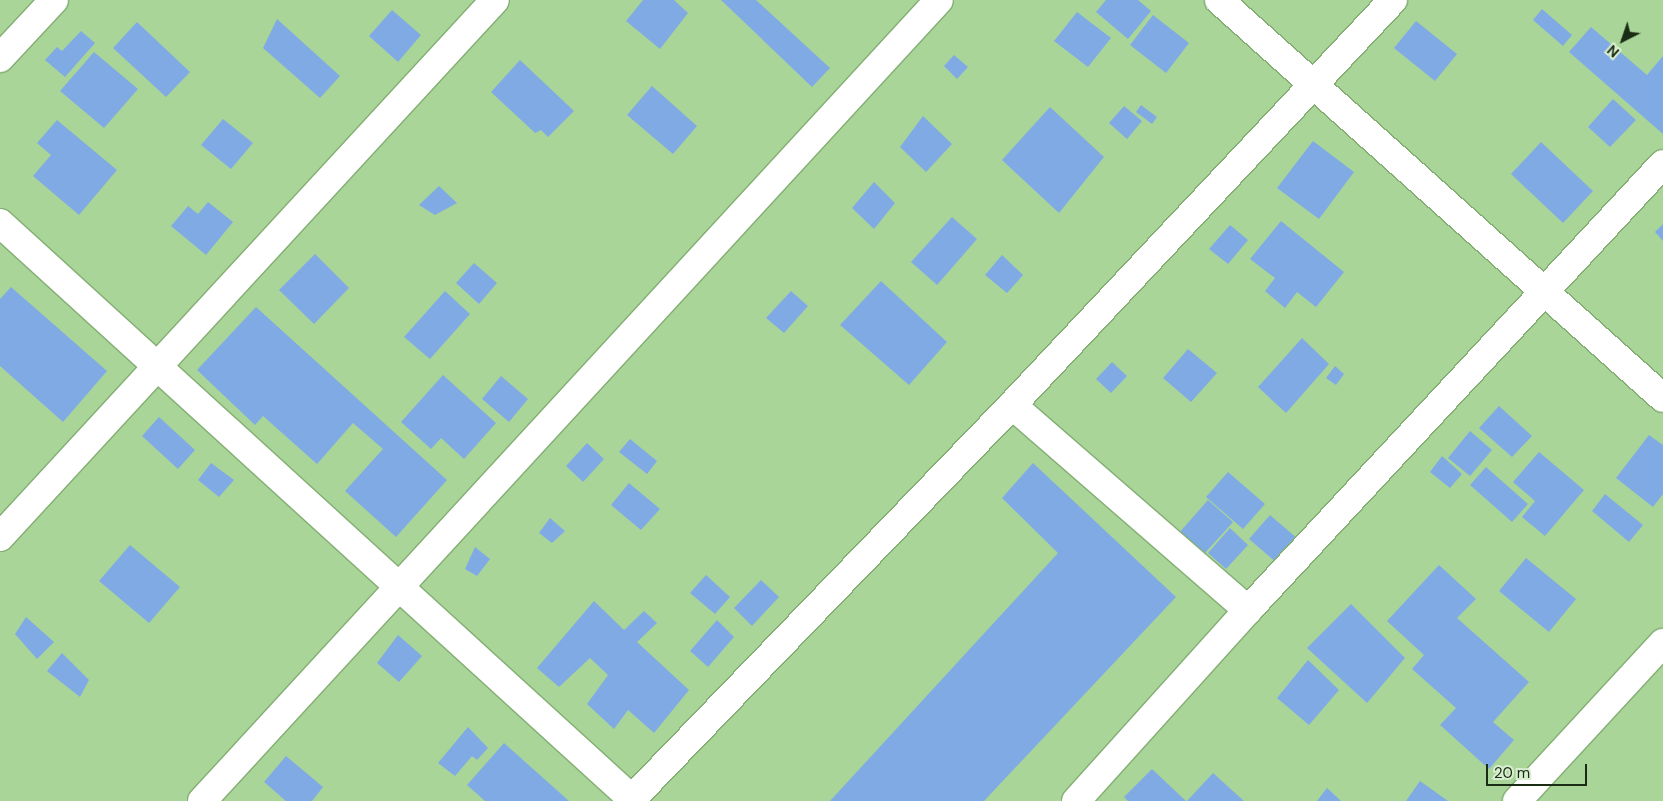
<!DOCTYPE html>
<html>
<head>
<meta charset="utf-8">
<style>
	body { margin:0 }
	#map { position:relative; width:1663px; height:801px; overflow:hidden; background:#a9d599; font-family:"DM Sans",sans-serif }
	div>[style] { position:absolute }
	.building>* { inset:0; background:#80aae4 }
	.roads { filter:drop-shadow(1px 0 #84ae74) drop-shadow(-1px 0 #84ae74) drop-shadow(0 1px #84ae74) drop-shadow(0 -1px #84ae74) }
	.minor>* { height:28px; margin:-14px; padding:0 14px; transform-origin:14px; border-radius:14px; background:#fff }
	span { translate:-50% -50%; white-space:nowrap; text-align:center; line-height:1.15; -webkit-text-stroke:4.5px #d8eed0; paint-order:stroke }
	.north { position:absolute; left:1598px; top:15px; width:50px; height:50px; -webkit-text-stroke:4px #d8eed0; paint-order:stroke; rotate:221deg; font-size:14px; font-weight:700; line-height:20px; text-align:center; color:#1b2c14 }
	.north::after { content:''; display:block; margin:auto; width:18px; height:22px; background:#1b2c14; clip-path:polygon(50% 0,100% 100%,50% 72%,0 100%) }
	.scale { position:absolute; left:1486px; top:764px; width:101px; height:22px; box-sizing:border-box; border:2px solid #1b2c14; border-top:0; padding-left:6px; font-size:15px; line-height:18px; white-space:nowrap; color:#1b2c14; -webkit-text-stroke:4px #d8eed0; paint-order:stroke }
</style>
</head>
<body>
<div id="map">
	<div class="building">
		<i style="clip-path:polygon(643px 0,674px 0,688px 13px,660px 49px,626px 21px)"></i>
		<i style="clip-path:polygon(721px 0,756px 0,830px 68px,812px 87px)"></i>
		<i style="clip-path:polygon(1106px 0,1138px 0,1151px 11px,1128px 39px,1096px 12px)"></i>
		<i style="clip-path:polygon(1542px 9px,1572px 35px,1563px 46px,1533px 20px)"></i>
		<i style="clip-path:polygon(392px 10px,421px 35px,398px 62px,369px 36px)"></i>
		<i style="clip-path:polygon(1077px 12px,1111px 38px,1088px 67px,1054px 41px)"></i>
		<i style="clip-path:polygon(1153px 15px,1189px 43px,1166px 73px,1130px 45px)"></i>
		<i style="clip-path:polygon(277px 19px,340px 76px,320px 98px,263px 48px)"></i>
		<i style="clip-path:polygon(1416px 21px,1457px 54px,1435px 81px,1394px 48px)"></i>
		<i style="clip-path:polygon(137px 22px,190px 72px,166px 97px,113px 48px)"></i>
		<i style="clip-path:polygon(1591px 27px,1647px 75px,1663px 56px,1663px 134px,1569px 52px)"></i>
		<i style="clip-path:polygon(81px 31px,95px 43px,65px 77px,45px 60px,57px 47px,62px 51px)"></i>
		<i style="clip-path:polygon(94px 52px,138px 89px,104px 128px,60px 91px)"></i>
		<i style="clip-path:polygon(954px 55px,968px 67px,957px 79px,944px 66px)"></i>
		<i style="clip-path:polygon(520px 60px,574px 111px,548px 137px,541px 130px,535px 133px,491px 92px)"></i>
		<i style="clip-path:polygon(652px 86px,697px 126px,673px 154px,627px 115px)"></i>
		<i style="clip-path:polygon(1613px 99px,1636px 120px,1610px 147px,1588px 127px)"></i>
		<i style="clip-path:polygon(1141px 105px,1157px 117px,1152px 124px,1136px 112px)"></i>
		<i style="clip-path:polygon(1124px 106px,1142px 121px,1127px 139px,1109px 123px)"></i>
		<i style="clip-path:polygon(1050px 107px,1104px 157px,1059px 213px,1002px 160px)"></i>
		<i style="clip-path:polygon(923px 116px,952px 144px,926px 172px,900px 147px)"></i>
		<i style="clip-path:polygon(223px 119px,253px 143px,231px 169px,201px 145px)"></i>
		<i style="clip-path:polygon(57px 120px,117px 170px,79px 215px,33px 176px,51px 155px,37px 143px)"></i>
		<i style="clip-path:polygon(1313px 141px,1354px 172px,1319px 219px,1277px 188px)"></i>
		<i style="clip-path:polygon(1541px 142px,1593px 191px,1563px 223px,1511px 174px)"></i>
		<i style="clip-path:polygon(874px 182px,895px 203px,874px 229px,852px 208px)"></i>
		<i style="clip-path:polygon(439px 186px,457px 203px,435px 215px,419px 205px)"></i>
		<i style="clip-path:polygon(208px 202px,233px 222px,206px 255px,171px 226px,188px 206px,198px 214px)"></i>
		<i style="clip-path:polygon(952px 217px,977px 239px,937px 285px,911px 262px)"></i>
		<i style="clip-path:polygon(1281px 221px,1344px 272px,1316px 307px,1297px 292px,1285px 308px,1265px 291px,1275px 278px,1250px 259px)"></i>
		<i style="clip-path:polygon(1663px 224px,1663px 241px,1655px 232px)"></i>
		<i style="clip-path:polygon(1230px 225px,1248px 240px,1228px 264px,1209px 249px)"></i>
		<i style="clip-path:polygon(315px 254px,349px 288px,314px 324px,279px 290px)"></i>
		<i style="clip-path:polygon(1002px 255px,1023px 275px,1007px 293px,985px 275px)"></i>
		<i style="clip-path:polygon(474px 263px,497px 283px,479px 304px,456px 283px)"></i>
		<i style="clip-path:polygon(881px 281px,947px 342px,909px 385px,840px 325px)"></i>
		<i style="clip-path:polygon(11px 287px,107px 371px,63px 422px,0 366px,0 299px)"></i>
		<i style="clip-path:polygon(445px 291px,470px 314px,430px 359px,404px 337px)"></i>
		<i style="clip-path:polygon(791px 291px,808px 306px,784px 333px,766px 318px)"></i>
		<i style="clip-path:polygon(256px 307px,447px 480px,396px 537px,345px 491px,383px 449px,353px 423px,317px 464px,263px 416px,255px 425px,197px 370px)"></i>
		<i style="clip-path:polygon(1302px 338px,1329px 364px,1286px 413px,1258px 387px)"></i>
		<i style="clip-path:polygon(1188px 349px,1217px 373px,1191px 402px,1163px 378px)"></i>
		<i style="clip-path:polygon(1112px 362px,1127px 376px,1111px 393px,1096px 379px)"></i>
		<i style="clip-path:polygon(1335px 366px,1344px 374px,1336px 385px,1326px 378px)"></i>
		<i style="clip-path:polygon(443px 375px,496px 423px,464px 459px,441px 438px,431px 449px,401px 422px)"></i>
		<i style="clip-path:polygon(501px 376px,528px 399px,509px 422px,482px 399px)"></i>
		<i style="clip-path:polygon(1499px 406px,1532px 436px,1512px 457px,1479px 428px)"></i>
		<i style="clip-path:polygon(159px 417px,195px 450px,178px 469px,142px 436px)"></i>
		<i style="clip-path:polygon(1470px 431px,1492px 450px,1470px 476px,1448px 458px)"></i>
		<i style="clip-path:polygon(1649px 435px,1663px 445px,1663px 494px,1653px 507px,1616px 478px)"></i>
		<i style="clip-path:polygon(630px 439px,657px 461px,647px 474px,619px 452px)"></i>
		<i style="clip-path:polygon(587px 443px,604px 459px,583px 482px,566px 466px)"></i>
		<i style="clip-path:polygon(1539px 452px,1584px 490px,1545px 536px,1522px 517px,1535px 501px,1513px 482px)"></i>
		<i style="clip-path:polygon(1442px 456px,1462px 474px,1450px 488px,1430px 472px)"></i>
		<i style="clip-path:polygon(211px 463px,234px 480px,219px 497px,198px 480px)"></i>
		<i style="clip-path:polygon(1033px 463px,1176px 597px,984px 801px,830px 801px,1058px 553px,1002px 498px)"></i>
		<i style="clip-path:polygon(1486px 467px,1528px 504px,1512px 522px,1470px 485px)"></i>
		<i style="clip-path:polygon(1228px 472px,1265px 504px,1243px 529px,1206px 497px)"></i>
		<i style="clip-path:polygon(629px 483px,660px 509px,641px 530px,611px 505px)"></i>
		<i style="clip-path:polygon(1605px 494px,1643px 525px,1629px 542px,1592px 511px)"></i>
		<i style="clip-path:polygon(1208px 500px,1233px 522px,1204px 554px,1179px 533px)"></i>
		<i style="clip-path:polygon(1270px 515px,1299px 540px,1278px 564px,1249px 539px)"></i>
		<i style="clip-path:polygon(550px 518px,565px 531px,552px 543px,539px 533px)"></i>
		<i style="clip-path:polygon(1230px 528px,1248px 545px,1226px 569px,1208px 553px)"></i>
		<i style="clip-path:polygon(130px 545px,180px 587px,149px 623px,99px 581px)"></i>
		<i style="clip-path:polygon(475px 547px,490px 559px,477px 576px,465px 569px)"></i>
		<i style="clip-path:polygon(1526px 558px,1576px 599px,1549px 632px,1499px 591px)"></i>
		<i style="clip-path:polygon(1439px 565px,1476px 599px,1457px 618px,1529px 682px,1493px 722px,1514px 740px,1489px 769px,1440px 725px,1456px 708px,1412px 669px,1424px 655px,1387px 621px)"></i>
		<i style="clip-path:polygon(706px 575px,730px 597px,715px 614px,690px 593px)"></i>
		<i style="clip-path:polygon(761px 580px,779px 597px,752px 626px,734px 608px)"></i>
		<i style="clip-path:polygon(594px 601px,624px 630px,644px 611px,657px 623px,637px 642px,689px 690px,654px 733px,628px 710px,614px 729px,587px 704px,608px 675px,590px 658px,559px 687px,537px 668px)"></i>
		<i style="clip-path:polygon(1351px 604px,1405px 658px,1367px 703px,1307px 648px)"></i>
		<i style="clip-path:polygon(26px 617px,54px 642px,37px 659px,15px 634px)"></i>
		<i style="clip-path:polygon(717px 620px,734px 637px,708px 667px,690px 651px)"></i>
		<i style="clip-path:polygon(398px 635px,422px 656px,399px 682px,377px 663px)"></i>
		<i style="clip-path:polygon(62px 653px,89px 680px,80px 697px,47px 671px)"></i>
		<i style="clip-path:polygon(1308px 660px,1339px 690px,1309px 725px,1277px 698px)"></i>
		<i style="clip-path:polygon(468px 727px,488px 748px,477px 760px,472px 756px,455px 776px,438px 763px)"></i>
		<i style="clip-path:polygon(504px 743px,569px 801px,485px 801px,467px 785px)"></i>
		<i style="clip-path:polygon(286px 756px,323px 787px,312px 801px,286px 801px,264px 782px)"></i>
		<i style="clip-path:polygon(1152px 769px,1186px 801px,1128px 801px,1124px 797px)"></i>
		<i style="clip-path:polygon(1213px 773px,1244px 801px,1187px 801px)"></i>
		<i style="clip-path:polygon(1420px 781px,1448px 801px,1406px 801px)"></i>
		<i style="clip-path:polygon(1327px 788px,1341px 801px,1317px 801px)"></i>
	</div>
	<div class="roads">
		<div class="minor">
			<i style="left:1219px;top:0;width:596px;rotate:41.87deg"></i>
			<i style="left:0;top:58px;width:79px;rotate:-47deg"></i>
			<i style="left:0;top:223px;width:858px;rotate:42.35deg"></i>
			<i style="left:1012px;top:405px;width:313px;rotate:41deg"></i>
			<i style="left:0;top:537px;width:730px;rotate:-47.33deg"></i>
			<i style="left:202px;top:801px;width:1088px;rotate:-47.38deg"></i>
			<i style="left:630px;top:801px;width:550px;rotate:-46.03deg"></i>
			<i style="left:1012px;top:405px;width:556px;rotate:-46.75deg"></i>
			<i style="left:1076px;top:801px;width:257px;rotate:-48deg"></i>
			<i style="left:1248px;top:610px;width:609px;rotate:-47.06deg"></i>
			<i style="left:1517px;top:801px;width:215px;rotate:-47.3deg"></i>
		</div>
	</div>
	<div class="north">N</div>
	<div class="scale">20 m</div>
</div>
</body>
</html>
